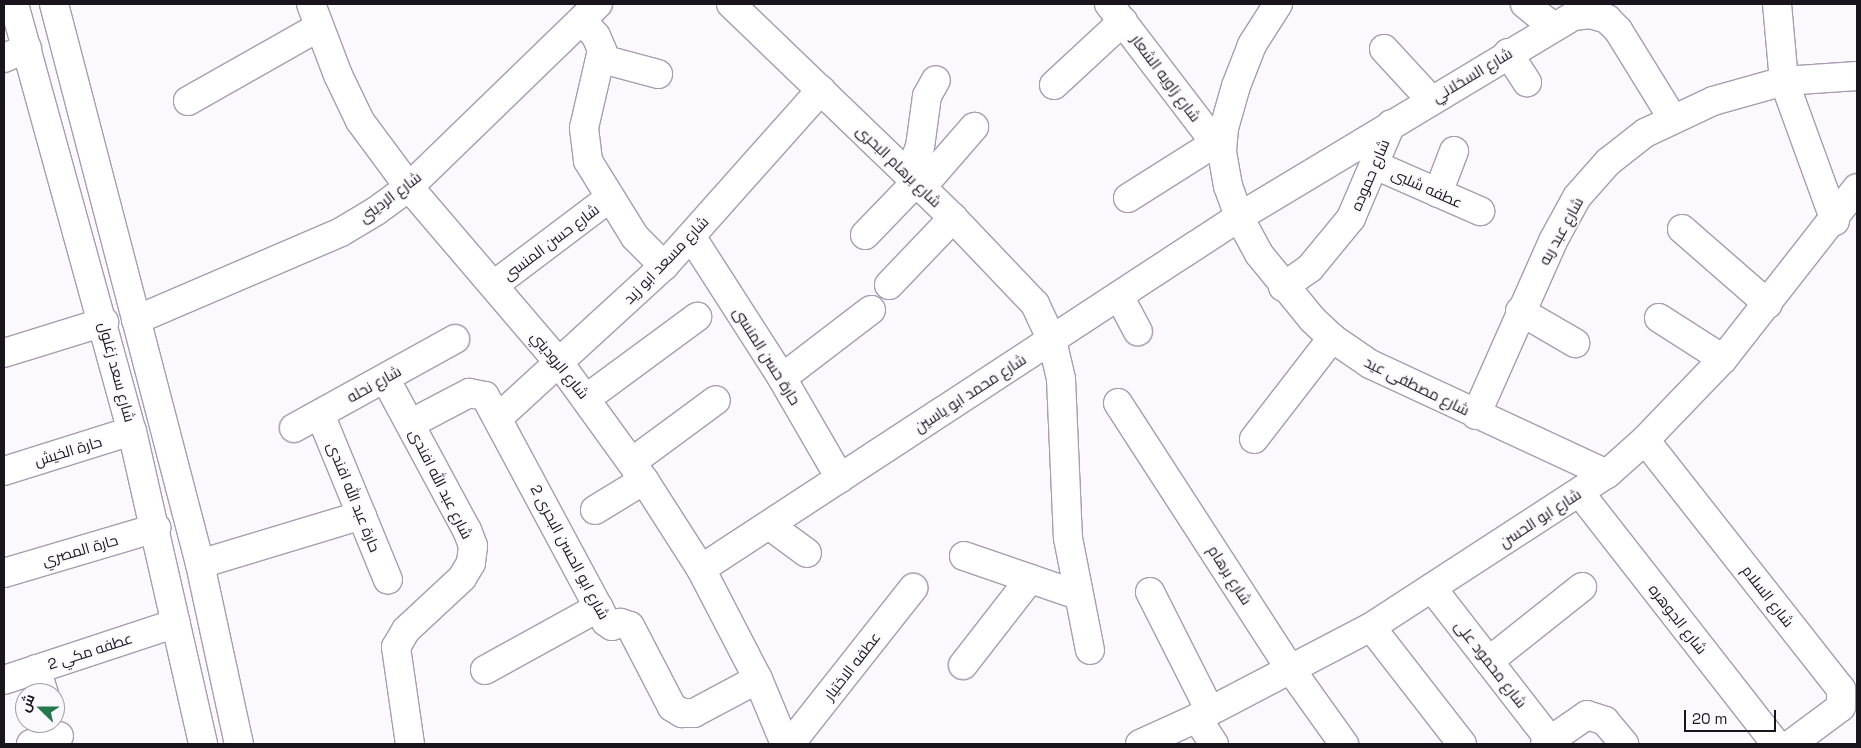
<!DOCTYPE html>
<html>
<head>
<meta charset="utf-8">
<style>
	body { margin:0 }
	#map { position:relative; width:1861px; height:748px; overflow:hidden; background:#fbf9fe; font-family:"Space Grotesk",Cairo,sans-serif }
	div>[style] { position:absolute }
	.roads { filter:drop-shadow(1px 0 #a89cb1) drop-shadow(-1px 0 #a89cb1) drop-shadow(0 1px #a89cb1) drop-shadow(0 -1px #a89cb1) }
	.minor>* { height:28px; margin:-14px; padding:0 14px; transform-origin:14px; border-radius:14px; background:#fff }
	.tertiary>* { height:28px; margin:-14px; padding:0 14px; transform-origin:14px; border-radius:14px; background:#fff }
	span { translate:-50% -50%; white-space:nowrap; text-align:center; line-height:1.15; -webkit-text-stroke:4px #fbf9fe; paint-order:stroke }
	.street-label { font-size:15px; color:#1a151d }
	.frame { position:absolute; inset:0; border:5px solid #1a151d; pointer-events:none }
	.north { position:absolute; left:15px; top:683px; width:50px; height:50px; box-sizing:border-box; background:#fbf9fe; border:1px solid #a19ea4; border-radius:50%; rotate:292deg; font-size:14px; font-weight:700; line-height:20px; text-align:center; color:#1a151d }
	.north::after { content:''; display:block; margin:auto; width:18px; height:22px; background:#257a4d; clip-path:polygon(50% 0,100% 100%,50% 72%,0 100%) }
	.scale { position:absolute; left:1684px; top:710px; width:92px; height:22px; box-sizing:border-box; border:2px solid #1a151d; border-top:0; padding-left:6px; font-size:15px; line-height:18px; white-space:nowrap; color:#1a151d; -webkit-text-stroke:4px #fbf9fe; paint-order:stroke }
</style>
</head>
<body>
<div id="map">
	<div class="roads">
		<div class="minor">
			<i style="left:311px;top:4px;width:76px;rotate:69.2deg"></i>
			<i style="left:338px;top:75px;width:51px;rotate:64.4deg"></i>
			<i style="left:360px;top:121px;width:82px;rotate:53.4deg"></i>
			<i style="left:409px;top:187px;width:233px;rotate:49.5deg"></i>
			<i style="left:560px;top:364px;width:143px;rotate:54.1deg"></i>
			<i style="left:644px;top:480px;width:106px;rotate:57.4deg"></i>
			<i style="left:701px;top:569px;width:124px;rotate:62.6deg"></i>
			<i style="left:758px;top:679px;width:70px;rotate:67.4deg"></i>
			<i style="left:731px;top:4px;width:308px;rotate:43.9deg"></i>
			<i style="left:953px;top:218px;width:119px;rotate:46.4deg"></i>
			<i style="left:1035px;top:304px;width:40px;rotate:65deg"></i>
			<i style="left:1052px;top:340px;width:40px;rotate:77deg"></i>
			<i style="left:1061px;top:379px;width:159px;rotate:87.5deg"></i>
			<i style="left:1068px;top:538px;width:114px;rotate:78.9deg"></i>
			<i style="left:1109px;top:4px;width:186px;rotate:52.6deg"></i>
			<i style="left:1278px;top:4px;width:49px;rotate:122.4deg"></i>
			<i style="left:1252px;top:45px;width:44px;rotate:111.3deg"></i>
			<i style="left:1236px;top:86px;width:44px;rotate:105.9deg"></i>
			<i style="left:1224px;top:128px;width:24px;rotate:95deg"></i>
			<i style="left:1222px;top:152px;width:35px;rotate:80deg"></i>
			<i style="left:1228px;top:186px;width:33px;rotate:70deg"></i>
			<i style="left:1239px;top:217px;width:42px;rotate:61.6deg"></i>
			<i style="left:1259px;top:254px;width:85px;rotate:50.7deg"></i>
			<i style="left:1313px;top:320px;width:26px;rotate:43deg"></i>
			<i style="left:1332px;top:338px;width:46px;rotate:34.4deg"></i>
			<i style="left:1370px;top:364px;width:261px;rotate:24.9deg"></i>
			<i style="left:1525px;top:4px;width:35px;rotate:39deg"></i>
			<i style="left:1777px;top:4px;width:77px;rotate:84.8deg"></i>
			<i style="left:1784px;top:81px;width:149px;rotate:70deg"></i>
			<i style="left:582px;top:20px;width:21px;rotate:49deg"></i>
			<i style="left:596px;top:36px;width:15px;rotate:67deg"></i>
			<i style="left:602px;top:50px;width:80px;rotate:103deg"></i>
			<i style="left:584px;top:128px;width:33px;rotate:83deg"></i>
			<i style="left:588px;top:161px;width:89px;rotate:58.3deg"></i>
			<i style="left:635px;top:237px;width:41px;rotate:45deg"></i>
			<i style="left:1384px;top:49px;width:69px;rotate:47.3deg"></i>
			<i style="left:1508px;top:53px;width:35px;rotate:57deg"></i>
			<i style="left:4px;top:58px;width:25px;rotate:-23deg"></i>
			<i style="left:602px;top:59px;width:58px;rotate:15deg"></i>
			<i style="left:1054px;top:85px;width:94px;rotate:-42.8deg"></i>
			<i style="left:188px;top:101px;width:150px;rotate:-29.5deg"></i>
			<i style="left:1375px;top:165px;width:115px;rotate:23.7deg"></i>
			<i style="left:909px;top:175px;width:30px;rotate:-69deg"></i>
			<i style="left:920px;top:147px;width:51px;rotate:-82.2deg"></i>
			<i style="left:927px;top:96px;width:18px;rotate:-61deg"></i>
			<i style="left:921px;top:188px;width:81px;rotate:-49deg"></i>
			<i style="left:1438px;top:193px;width:45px;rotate:-69.1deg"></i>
			<i style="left:1128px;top:198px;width:103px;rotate:-32.3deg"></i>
			<i style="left:1682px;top:229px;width:114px;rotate:41.1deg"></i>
			<i style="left:865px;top:235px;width:74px;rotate:-46.1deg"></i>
			<i style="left:691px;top:236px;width:169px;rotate:57.3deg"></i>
			<i style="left:782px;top:378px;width:116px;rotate:59.9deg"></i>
			<i style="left:494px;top:285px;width:143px;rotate:-37deg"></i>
			<i style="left:889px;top:285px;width:93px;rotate:-46.3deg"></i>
			<i style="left:1283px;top:287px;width:33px;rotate:-35deg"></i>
			<i style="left:1310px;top:268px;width:65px;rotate:-50.6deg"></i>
			<i style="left:1351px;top:218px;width:102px;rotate:-66.9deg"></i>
			<i style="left:1119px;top:296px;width:40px;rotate:62deg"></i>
			<i style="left:1520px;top:311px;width:64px;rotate:30.2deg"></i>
			<i style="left:1659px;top:318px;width:76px;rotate:32.6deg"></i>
			<i style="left:136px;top:320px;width:223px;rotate:-23.2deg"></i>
			<i style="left:341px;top:232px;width:41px;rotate:-31deg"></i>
			<i style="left:376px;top:211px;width:41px;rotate:-36deg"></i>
			<i style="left:409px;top:187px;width:263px;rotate:-44.1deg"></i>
			<i style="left:4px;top:353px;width:105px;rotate:-17.2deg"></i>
			<i style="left:385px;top:378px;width:173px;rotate:61.7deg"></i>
			<i style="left:467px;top:530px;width:17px;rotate:69deg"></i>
			<i style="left:473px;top:546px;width:17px;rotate:97deg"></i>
			<i style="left:471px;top:563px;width:17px;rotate:121deg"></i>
			<i style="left:462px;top:578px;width:76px;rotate:137.1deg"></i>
			<i style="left:406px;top:630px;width:20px;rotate:120deg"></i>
			<i style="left:396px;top:647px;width:98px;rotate:81.8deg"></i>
			<i style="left:782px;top:378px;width:112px;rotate:-37.4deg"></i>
			<i style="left:587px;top:398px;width:137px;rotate:-36.4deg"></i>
			<i style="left:1118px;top:403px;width:315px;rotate:57.1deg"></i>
			<i style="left:1289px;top:667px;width:95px;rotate:54.5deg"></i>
			<i style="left:320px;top:414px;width:179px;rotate:67.7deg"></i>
			<i style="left:1476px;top:415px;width:190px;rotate:-66.1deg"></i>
			<i style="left:1553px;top:241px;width:50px;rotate:-61.4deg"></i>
			<i style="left:1577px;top:197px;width:47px;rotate:-48.5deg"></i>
			<i style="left:1608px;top:162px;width:47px;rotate:-38.1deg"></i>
			<i style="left:1645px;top:133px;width:75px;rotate:-25.2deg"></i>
			<i style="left:1713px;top:101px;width:74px;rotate:-15.7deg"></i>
			<i style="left:1784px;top:81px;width:73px;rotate:-3.9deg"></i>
			<i style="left:499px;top:417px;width:224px;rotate:-42.5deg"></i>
			<i style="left:664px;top:266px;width:236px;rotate:-48.3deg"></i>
			<i style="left:410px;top:424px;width:67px;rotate:-27.7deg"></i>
			<i style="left:469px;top:393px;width:16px;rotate:11deg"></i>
			<i style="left:485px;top:396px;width:256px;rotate:61.8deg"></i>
			<i style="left:606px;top:622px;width:7px;rotate:34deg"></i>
			<i style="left:612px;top:626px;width:9px;rotate:-21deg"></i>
			<i style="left:620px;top:623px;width:10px;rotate:17deg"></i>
			<i style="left:630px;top:626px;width:91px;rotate:62.6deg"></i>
			<i style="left:672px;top:707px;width:12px;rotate:31deg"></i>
			<i style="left:682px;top:713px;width:12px"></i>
			<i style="left:694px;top:713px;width:72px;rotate:-28deg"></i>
			<i style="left:294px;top:428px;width:184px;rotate:-28.9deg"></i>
			<i style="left:1254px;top:439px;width:128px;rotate:-52.3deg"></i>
			<i style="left:1645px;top:440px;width:317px;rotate:51.8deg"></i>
			<i style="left:1841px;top:689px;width:18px;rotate:90deg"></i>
			<i style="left:1841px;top:707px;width:62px;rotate:143.5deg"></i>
			<i style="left:632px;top:462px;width:104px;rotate:-36.4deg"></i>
			<i style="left:4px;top:471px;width:134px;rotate:-17.4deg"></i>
			<i style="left:1580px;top:493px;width:318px;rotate:52deg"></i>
			<i style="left:595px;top:510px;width:57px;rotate:-31.5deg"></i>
			<i style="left:769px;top:525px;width:47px;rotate:36.4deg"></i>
			<i style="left:964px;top:556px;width:120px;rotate:19deg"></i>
			<i style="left:200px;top:564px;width:169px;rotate:-16.8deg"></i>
			<i style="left:701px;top:569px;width:643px;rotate:-33.2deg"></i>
			<i style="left:1239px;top:217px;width:391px;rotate:-31deg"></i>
			<i style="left:1574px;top:16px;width:16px;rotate:-7deg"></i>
			<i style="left:1590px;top:14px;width:18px;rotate:16deg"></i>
			<i style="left:1607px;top:19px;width:16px;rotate:45deg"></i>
			<i style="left:1618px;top:30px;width:105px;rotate:58.3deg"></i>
			<i style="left:4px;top:573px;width:159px;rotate:-16.5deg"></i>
			<i style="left:1432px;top:588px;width:192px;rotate:52.2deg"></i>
			<i style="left:1150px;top:592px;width:133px;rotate:63.2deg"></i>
			<i style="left:1371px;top:627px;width:148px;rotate:52.1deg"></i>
			<i style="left:1489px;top:661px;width:119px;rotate:-38.5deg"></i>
			<i style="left:963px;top:665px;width:109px;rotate:-52.1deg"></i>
			<i style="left:36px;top:669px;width:25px;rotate:72deg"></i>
			<i style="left:485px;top:670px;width:130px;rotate:-28.9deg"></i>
			<i style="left:4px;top:680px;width:181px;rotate:-18.3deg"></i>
			<i style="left:1197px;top:718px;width:31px;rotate:57deg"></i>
			<i style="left:31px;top:744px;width:29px;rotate:-16deg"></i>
			<i style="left:790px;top:744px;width:199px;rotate:-51.7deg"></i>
			<i style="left:1140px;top:744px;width:63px;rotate:-24.5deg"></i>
			<i style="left:1197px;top:718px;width:196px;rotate:-27.6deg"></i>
			<i style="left:1371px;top:627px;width:281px;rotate:-33deg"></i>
			<i style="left:1607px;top:474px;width:51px;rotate:-41.8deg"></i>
			<i style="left:1645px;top:440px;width:112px;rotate:-46.1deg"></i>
			<i style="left:1723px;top:359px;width:217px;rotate:-51.9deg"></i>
			<i style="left:1545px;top:744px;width:51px;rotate:-34.6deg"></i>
			<i style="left:1587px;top:715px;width:19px;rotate:18deg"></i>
			<i style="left:1605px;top:721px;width:30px;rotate:50deg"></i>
		</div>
		<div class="tertiary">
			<i style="left:14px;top:4px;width:443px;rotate:74.6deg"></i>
			<i style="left:132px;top:431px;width:321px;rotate:77.2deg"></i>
			<i style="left:54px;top:4px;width:579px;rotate:75.39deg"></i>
			<i style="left:200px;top:564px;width:184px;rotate:77.8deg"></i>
		</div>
	</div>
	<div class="street-label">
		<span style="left:1472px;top:75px;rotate:-31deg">شارع السخلاني</span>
		<span style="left:1166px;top:78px;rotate:53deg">شارع زاويه الشعار</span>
		<span style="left:899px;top:166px;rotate:44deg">شارع برهام البحرى</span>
		<span style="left:1370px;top:175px;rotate:-67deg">شارع حموده</span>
		<span style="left:1427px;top:188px;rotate:24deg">عطفه شلبى</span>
		<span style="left:390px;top:197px;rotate:-37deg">شارع الردينى</span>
		<span style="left:1561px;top:231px;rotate:-61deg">شارع عبد ربه</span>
		<span style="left:551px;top:242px;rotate:-37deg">شارع حسن المنسى</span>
		<span style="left:666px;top:260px;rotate:-46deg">شارع مسعد ابو زيد</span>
		<span style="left:767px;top:356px;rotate:58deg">حارة حسن المنسى</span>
		<span style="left:560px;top:365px;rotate:51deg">شارع الروديني</span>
		<span style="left:117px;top:372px;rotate:75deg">شارع سعد زغلول</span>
		<span style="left:374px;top:384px;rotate:-29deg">شارع نحله</span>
		<span style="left:1417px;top:386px;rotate:26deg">شارع مصطفى عيد</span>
		<span style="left:970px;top:393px;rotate:-33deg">شارع محمد ابو ياسين</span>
		<span style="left:68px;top:451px;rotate:-17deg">حارة الخيش</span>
		<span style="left:441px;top:484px;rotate:63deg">شارع عبد الله افندى</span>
		<span style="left:354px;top:497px;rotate:68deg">حارة عبد الله افندى</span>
		<span style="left:1540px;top:518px;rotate:-33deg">شارع ابو الحسن</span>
		<span style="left:80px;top:550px;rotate:-16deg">حارة المصري</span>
		<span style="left:570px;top:552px;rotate:62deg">شارع ابو الحسن البحرى 2</span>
		<span style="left:1230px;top:575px;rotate:57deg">شارع برهام</span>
		<span style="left:1768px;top:596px;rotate:52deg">شارع السلام</span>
		<span style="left:1678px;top:619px;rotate:52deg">شارع الجوهره</span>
		<span style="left:90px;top:651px;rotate:-18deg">عطفه مكي 2</span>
		<span style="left:1491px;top:664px;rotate:52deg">شارع محمود على</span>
		<span style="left:852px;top:666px;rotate:-52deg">عطفه الاختيار</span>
	</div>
	<div class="frame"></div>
	<div class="north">ش</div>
	<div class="scale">20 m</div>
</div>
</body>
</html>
